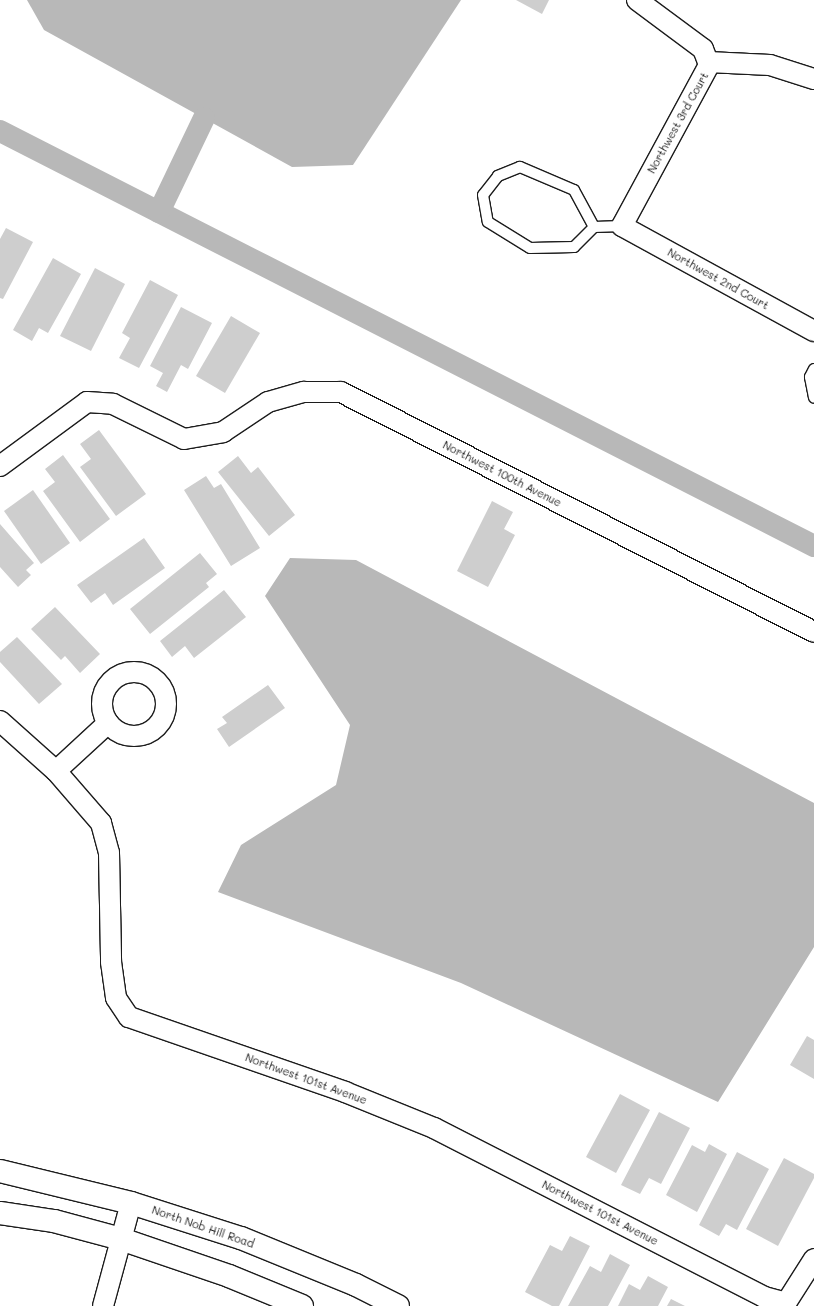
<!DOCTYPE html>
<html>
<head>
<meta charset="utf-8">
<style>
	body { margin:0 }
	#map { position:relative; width:814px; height:1306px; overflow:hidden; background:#fff; font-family:Mali,sans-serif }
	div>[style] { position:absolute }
	.water>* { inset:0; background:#b8b8b8 }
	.canal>* { height:22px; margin:-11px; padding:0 11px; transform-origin:11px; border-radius:11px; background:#b8b8b8 }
	.building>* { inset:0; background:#cecece }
	.roads { filter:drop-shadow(1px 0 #1c1c1c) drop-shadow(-1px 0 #1c1c1c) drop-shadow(0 1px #1c1c1c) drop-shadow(0 -1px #1c1c1c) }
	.service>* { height:10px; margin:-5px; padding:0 5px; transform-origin:5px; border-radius:5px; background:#fff }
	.minor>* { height:20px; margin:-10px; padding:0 10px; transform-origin:10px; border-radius:10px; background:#fff }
	.minor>.ring { margin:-10px; padding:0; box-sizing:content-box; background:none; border:20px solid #fff; border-radius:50% }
	.secondary>* { height:22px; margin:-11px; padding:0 11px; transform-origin:11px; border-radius:11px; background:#fff }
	span { translate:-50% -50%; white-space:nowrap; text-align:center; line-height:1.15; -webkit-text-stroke:3px #fff; paint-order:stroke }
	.street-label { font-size:11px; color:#1c1c1c }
</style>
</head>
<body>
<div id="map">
	<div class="water">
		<i style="clip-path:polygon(27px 0,461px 0,353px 165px,292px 167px,44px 30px)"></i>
		<i style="clip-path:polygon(290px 558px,356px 560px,814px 803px,814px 947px,718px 1102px,461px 983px,218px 892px,241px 845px,336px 785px,350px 725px,265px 596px)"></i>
	</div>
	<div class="canal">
		<i style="left:0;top:131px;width:914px;rotate:27.01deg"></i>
		<i style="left:159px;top:212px;width:104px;rotate:-64.4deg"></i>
	</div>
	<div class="building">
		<i style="clip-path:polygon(516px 0,549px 0,542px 14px)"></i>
		<i style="clip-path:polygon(6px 228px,33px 242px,3px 299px,0 298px,0 239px)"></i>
		<i style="clip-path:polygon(53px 258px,81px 274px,48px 333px,39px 328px,32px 341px,13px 330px)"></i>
		<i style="clip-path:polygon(95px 268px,125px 284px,91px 351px,60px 336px)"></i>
		<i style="clip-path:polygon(150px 280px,178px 295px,139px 368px,119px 358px,130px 338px,122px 333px)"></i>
		<i style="clip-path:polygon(181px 307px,212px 323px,188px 369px,181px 365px,167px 392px,156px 386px,163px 373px,150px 366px)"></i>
		<i style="clip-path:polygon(231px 316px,260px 333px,225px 393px,196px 376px)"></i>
		<i style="clip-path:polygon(99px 430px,146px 494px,116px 516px,80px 467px,91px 459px,80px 444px)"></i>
		<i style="clip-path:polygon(63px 455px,110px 519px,80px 542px,43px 491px,55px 482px,45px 469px)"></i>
		<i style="clip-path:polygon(238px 456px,251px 473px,258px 467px,295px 515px,269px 536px,218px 472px)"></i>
		<i style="clip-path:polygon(206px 476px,214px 488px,221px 484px,260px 548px,231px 566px,184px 490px)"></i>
		<i style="clip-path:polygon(33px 490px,70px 543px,41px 564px,4px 511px)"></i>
		<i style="clip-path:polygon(492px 501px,513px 512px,504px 529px,515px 535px,488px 587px,457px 571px)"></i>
		<i style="clip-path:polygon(0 524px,34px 563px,26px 570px,31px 575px,18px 587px,0 567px)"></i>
		<i style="clip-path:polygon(144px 538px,165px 568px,113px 605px,105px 593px,91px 603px,77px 585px)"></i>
		<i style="clip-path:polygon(200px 553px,217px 574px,206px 583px,209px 587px,150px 634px,130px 609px)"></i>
		<i style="clip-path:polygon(224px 590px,246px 617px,194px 658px,185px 646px,172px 657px,160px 641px)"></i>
		<i style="clip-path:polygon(55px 607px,100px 654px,80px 673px,65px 656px,61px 660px,31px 629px)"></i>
		<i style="clip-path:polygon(17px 637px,62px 684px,39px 704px,0 662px,0 652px)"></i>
		<i style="clip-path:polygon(268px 685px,285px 708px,229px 747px,217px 729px,227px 723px,222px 717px)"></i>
		<i style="clip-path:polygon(807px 1036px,814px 1040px,814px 1079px,790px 1065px)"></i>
		<i style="clip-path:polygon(620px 1094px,650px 1110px,616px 1173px,586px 1157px)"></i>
		<i style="clip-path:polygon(659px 1112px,690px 1128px,661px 1184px,649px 1178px,640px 1194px,621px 1185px)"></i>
		<i style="clip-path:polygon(709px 1144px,727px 1154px,697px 1212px,666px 1195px,692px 1145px,705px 1152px)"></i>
		<i style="clip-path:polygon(737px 1152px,769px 1169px,737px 1230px,726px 1224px,719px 1236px,699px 1225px)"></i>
		<i style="clip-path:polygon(784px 1158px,814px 1174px,814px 1178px,778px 1246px,746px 1229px)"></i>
		<i style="clip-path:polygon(570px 1236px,590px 1246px,559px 1306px,552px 1306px,525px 1292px,550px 1245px,562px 1251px)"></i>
		<i style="clip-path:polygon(610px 1254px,630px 1265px,608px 1306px,568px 1306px,590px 1266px,601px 1272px)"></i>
		<i style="clip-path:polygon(648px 1276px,668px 1287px,658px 1306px,618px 1306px,629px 1284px,640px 1290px)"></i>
		<i style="clip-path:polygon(671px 1299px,685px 1306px,667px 1306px)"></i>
	</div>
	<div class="roads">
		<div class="service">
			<i style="left:594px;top:227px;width:42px;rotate:-118.4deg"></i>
			<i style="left:574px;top:190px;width:59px;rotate:-156.9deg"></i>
			<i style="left:520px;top:167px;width:24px;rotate:158deg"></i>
			<i style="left:498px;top:176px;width:24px;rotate:128deg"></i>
			<i style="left:483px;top:195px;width:27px;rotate:80deg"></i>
			<i style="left:488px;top:222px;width:49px;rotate:31.8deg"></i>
			<i style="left:530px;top:248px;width:44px;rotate:-1.3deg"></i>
			<i style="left:574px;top:247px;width:28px;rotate:-45deg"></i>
			<i style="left:594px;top:227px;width:28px;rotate:-2deg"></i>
			<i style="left:814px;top:369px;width:9px;rotate:117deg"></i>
			<i style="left:810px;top:377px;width:21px;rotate:79deg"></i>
		</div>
		<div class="minor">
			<i style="left:637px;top:0;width:82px;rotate:36.6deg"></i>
			<i style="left:703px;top:49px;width:17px;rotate:69deg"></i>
			<i style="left:709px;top:65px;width:183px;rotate:118.4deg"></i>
			<i style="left:622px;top:226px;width:219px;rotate:28.7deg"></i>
			<i style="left:708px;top:62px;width:62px;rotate:2.8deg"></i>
			<i style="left:770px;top:65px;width:46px;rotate:17.7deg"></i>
			<i style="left:0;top:466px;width:108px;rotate:-36.3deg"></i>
			<i style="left:87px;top:402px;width:26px;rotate:4deg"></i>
			<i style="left:113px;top:404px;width:79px;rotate:26.2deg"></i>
			<i style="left:184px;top:439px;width:40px;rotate:-10deg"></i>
			<i style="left:223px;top:432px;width:54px;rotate:-33.7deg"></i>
			<i style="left:268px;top:402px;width:37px;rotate:-16deg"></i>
			<i style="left:304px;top:392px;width:37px"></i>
			<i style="left:341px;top:392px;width:530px;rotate:26.9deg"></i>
			<i class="ring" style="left:102px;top:672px;width:44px;height:44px"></i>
			<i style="left:0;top:721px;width:75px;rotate:41.8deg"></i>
			<i style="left:56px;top:771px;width:69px;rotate:49.1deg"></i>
			<i style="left:101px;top:823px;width:31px;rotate:75deg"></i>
			<i style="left:109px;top:853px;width:109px;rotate:88.9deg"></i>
			<i style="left:111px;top:962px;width:36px;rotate:82deg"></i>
			<i style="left:116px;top:998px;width:23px;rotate:56deg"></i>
			<i style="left:129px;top:1017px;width:229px;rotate:19.1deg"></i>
			<i style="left:345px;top:1092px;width:96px;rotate:22deg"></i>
			<i style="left:434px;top:1128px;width:371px;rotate:27.1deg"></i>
			<i style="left:764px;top:1297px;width:23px;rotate:15deg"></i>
			<i style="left:786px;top:1303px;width:52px;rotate:-57.5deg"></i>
			<i style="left:56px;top:771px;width:71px;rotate:-42.7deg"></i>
			<i style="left:103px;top:1306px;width:107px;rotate:-74.8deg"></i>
		</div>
		<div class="secondary">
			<i style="left:0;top:1171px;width:135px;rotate:13.7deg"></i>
			<i style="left:131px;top:1203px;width:115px;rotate:17.7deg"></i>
			<i style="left:241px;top:1238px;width:124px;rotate:22.2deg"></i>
			<i style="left:356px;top:1285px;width:47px;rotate:26.6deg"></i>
			<i style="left:0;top:1213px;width:55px;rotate:8.4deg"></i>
			<i style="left:54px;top:1221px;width:69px;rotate:15deg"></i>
			<i style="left:121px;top:1239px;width:114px;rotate:18.9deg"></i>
			<i style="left:229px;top:1276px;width:79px;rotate:22.3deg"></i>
		</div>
	</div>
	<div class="street-label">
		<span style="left:678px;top:123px;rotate:-61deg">Northwest 3rd Court</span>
		<span style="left:718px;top:279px;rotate:29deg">Northwest 2nd Court</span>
		<span style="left:502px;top:474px;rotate:27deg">Northwest 100th Avenue</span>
		<span style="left:306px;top:1079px;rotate:20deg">Northwest 101st Avenue</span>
		<span style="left:600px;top:1213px;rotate:27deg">Northwest 101st Avenue</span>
		<span style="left:203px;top:1227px;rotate:19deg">North Nob Hill Road</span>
	</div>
</div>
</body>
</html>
